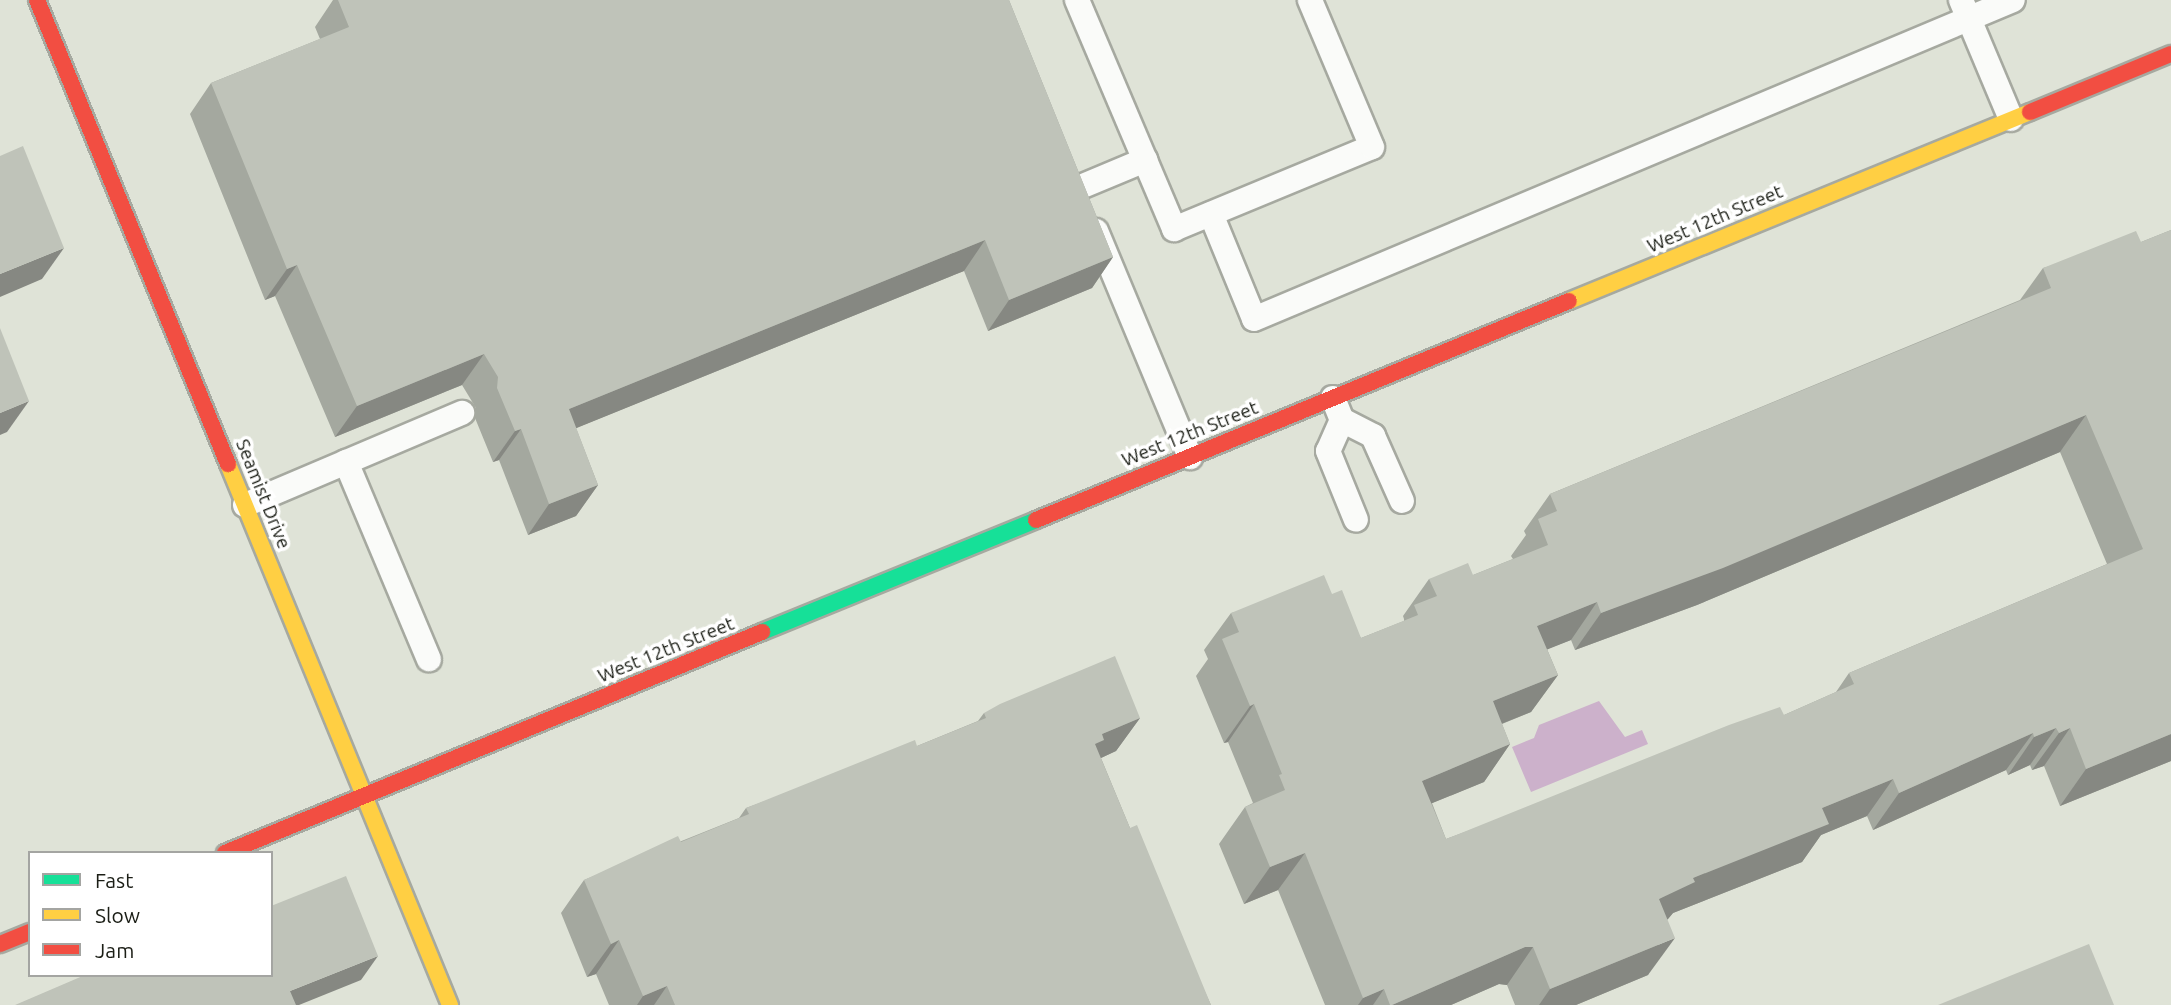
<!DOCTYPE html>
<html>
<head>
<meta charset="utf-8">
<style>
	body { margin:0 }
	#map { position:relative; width:2171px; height:1005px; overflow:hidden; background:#dfe3d7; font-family:Ubuntu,sans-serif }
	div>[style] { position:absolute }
	.water>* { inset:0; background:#ccb1cb }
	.roads { filter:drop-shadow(2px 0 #a6a9a0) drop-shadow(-2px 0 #a6a9a0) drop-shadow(0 2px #a6a9a0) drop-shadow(0 -2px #a6a9a0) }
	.lane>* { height:24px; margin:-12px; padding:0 12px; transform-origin:12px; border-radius:12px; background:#fafbf9 }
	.fast>* { height:16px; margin:-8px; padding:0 8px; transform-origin:8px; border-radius:8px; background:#16e098 }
	.slow>* { height:16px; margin:-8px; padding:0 8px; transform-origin:8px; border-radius:8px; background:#ffcf43 }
	.jam>* { height:16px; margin:-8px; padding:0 8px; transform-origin:8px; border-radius:8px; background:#f24e42 }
	.wall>* { inset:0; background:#a4a89f }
	.shaded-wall>* { inset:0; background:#868882 }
	.building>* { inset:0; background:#bfc3b9 }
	span { translate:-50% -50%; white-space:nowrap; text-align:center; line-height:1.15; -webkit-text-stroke:7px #fff; paint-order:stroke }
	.street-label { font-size:19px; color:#1b1e16 }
	.legend { position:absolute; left:28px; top:851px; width:245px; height:126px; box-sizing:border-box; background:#fff; border:2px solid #a4a5a2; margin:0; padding:9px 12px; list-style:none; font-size:21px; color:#1b1e16 }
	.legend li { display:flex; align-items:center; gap:14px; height:35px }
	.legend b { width:35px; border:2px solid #a4a5a2 }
</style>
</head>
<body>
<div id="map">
	<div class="water">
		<i style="clip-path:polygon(1599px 701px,1625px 737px,1642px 730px,1648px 744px,1531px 792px,1512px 747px,1534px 738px,1539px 725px)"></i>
	</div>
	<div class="roads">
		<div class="lane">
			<i style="left:1077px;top:0;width:249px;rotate:67deg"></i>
			<i style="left:1174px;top:229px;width:214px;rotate:-22.5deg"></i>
			<i style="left:1372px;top:147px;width:160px;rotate:-112.9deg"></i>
			<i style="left:1961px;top:0;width:129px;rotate:67.2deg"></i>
			<i style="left:1078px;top:188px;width:73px;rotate:-22.7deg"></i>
			<i style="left:1211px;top:214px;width:113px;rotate:67.7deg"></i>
			<i style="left:1254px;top:319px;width:823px;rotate:-22.8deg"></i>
			<i style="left:1096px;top:231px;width:245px;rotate:67.4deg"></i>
			<i style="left:1333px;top:398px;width:24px;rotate:68deg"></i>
			<i style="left:1342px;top:420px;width:35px;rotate:27deg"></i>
			<i style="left:1373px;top:436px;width:71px;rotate:66deg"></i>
			<i style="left:1342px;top:420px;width:34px;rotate:114deg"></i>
			<i style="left:1328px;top:451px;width:74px;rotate:67.9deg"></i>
			<i style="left:346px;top:462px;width:214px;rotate:67.2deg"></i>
			<i style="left:245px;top:505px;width:236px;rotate:-23deg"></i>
		</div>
		<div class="fast">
			<i style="left:762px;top:632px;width:296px;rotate:-22.2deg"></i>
		</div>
		<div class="slow">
			<i style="left:1569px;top:301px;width:498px;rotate:-22.3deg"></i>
			<i style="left:228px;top:464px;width:585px;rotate:67.69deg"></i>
		</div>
		<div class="jam">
			<i style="left:37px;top:0;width:502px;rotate:67.63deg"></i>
			<i style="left:2030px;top:112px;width:152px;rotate:-22.4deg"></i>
			<i style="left:1036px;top:520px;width:576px;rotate:-22.34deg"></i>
			<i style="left:225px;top:853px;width:581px;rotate:-22.37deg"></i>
			<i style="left:0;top:944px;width:32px;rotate:-22deg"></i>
		</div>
	</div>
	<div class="wall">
		<i style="clip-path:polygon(333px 0,1009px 0,1113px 257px,1092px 288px,988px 331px,964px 271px,576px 428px,598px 485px,576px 516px,528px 535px,499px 460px,493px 462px,475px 418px,476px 408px,462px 385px,335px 437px,275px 296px,265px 300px,190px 114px,211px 83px,320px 39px,315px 27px)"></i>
		<i style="clip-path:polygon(evenodd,2171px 230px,2171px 761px,2060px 806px,2044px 766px,2032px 770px,2030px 765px,2008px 775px,2006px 770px,1873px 830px,1867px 816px,1821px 835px,1802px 862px,1673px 913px,1667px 920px,1648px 975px,1576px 1005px,1515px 1005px,1507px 985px,1499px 984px,1451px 1005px,1325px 1005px,1278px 890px,1244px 904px,1219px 844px,1245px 807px,1253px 803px,1228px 742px,1224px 743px,1196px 676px,1208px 659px,1204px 650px,1231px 613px,1332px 594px,1361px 638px,1404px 621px,1404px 619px,1403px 616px,1429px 579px,1473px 575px,1513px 559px,1511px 556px,1526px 535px,1524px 531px,1550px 494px,2020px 300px,2043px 268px,2141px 242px,2171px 230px,2060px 452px,2107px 564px,1849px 673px,1836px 692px,1784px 715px,1446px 839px,1432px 803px,1484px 782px,1510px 744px,1502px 724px,1531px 712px,1558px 675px,1547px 649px,1571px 640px,1575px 650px,1697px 605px,2060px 452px)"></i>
		<i style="clip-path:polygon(984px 713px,1140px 718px,1116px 751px,1101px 758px,1130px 828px,1211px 1005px,609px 1005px,596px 974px,587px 977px,561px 913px,584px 880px,739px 818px,746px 808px,917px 746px,978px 721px)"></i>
	</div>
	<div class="shaded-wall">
		<i style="clip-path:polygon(985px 240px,964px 271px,547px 440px,569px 409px)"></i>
		<i style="clip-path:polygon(64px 248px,42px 279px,0 297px,0 274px)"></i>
		<i style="clip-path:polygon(1113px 257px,1092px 288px,988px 331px,1009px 300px)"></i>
		<i style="clip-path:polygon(297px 265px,275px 296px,265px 300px,287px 269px)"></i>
		<i style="clip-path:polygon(484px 354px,462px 385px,335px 437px,357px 406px)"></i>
		<i style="clip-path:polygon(29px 401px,7px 432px,0 435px,0 413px)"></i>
		<i style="clip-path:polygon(2086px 415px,2060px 452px,1697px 605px,1575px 650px,1601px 613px)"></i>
		<i style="clip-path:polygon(521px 429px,499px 460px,493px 462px,515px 431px)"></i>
		<i style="clip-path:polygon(598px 485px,576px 516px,528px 535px,549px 504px)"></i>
		<i style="clip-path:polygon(1597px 602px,1571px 640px,1511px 664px,1537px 626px)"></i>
		<i style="clip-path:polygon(1558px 675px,1531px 712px,1466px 738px,1493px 701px)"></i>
		<i style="clip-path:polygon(1254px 704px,1228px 742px,1224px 743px,1250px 706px)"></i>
		<i style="clip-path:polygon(1140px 718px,1116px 751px,1088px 764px,1071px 777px,1102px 734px)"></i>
		<i style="clip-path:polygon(2056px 728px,2030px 765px,2008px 775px,2034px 737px)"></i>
		<i style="clip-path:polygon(2070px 728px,2044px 766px,2032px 770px,2059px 733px)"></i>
		<i style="clip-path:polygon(2033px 733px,2006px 770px,1873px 830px,1899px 793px)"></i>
		<i style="clip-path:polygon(2171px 734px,2171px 761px,2060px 806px,2086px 769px)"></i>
		<i style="clip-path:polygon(1510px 744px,1484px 782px,1396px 818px,1422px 781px)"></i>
		<i style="clip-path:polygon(1893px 779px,1867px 816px,1821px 835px,1802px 862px,1673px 913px,1668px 919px,1633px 937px,1659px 899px,1693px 878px,1822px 808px)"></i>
		<i style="clip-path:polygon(1305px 853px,1278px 890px,1244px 904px,1270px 867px)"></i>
		<i style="clip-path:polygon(1675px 938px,1648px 975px,1576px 1005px,1539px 1005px,1550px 989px)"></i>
		<i style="clip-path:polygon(619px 940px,596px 974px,587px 977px,611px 944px)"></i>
		<i style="clip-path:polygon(1525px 947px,1533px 947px,1507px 985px,1499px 984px,1451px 1005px,1392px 1005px)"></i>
		<i style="clip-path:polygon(378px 956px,361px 980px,299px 1005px,281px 1005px,290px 991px)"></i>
		<i style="clip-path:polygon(667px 986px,654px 1005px,637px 1005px,643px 996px)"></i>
		<i style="clip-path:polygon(1384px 989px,1373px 1005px,1358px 1005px,1363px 998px)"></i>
	</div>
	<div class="building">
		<i style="clip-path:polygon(338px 0,1009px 0,1113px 257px,1009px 300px,985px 240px,569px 409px,598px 485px,549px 504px,521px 429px,515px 431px,497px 388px,498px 377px,484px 354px,357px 406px,297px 265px,287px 269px,211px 83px,349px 27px)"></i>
		<i style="clip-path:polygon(23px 146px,64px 248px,0 274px,0 156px)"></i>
		<i style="clip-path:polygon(evenodd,2171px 230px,2171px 734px,2086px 769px,2070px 728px,2059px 733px,2056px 728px,2034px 737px,2033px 733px,1899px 793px,1893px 779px,1822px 808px,1829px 824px,1693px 878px,1695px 882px,1659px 899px,1675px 938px,1550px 989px,1533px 947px,1525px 947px,1392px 1005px,1390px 1005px,1384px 989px,1363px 998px,1305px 853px,1270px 867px,1245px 807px,1285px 790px,1279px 775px,1282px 774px,1254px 704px,1250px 706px,1222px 639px,1239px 632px,1231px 613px,1324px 575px,1332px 594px,1342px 590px,1361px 638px,1418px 615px,1414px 605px,1437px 596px,1429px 579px,1468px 563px,1473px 575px,1548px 545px,1538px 519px,1557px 511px,1550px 494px,2051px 288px,2043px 268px,2136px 231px,2141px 242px,2171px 230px,2086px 415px,2143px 549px,1849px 673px,1854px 684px,1784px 715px,1780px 707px,1729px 725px,1446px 839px,1422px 781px,1510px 744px,1493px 701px,1558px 675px,1537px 626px,1597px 602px,1601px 613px,1723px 568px,2086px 415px)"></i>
		<i style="clip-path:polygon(0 328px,29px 401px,0 413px)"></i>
		<i style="clip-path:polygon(1115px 656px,1140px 718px,1102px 734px,1104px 740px,1095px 744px,1130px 828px,1137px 825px,1211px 1005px,675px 1005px,667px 986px,643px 996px,619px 940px,611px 944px,584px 880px,678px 836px,681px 842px,749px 814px,746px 808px,915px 740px,917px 746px,986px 718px,984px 713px,1000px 704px)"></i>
		<i style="clip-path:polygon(346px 876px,378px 956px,290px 991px,296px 1005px,15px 1005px,85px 975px,271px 975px,271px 906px)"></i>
		<i style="clip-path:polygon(2089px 944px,2114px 1005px,1938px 1005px)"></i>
	</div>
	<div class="street-label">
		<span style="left:1715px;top:219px;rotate:-23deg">West 12th Street</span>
		<span style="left:1190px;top:434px;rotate:-22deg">West 12th Street</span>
		<span style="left:263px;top:494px;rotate:68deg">Seamist Drive</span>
		<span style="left:666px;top:650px;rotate:-22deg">West 12th Street</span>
	</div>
	<ul class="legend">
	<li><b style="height:9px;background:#16e098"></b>Fast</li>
	<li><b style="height:9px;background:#ffcf43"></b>Slow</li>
	<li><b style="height:9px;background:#f24e42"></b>Jam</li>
	</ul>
</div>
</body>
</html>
